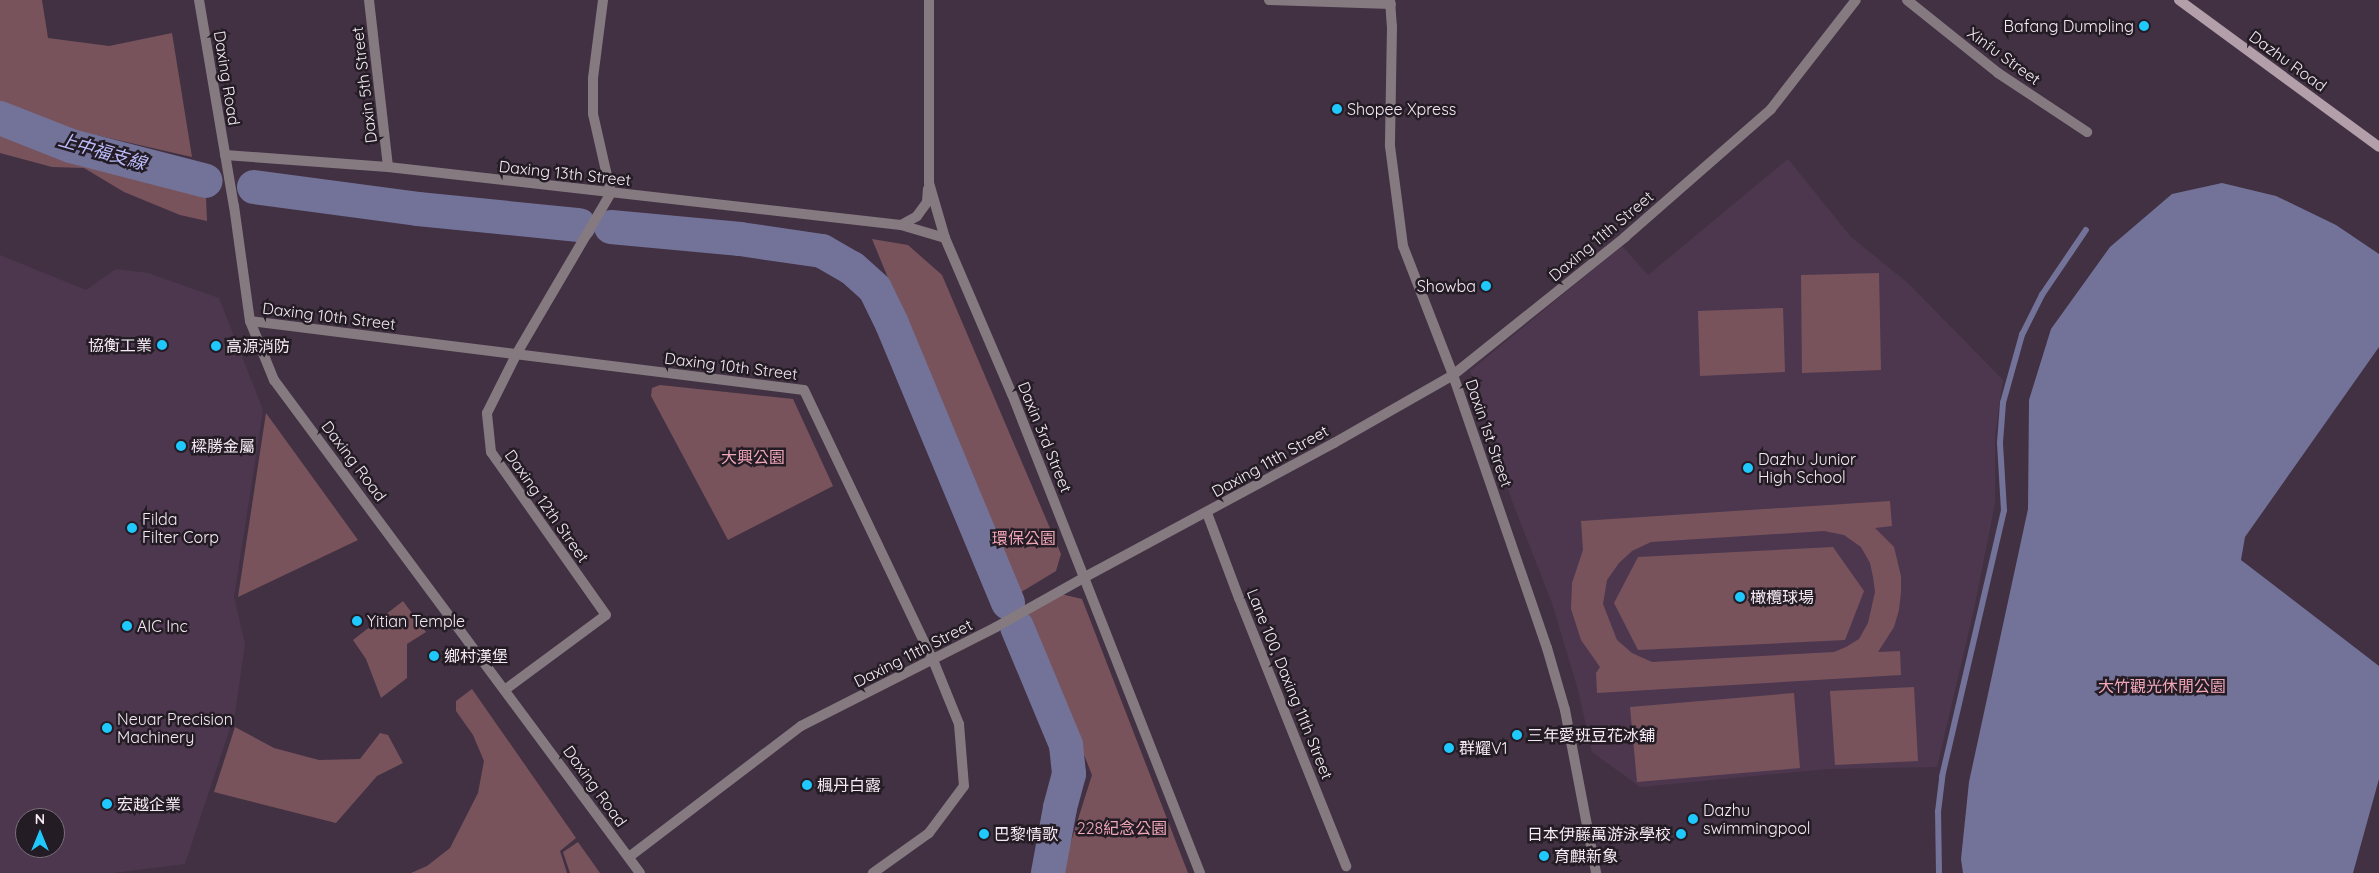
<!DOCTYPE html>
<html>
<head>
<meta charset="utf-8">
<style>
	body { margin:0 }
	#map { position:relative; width:2379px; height:873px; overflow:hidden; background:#423143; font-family:Quicksand,"Noto Sans TC",sans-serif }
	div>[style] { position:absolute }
	.built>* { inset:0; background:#4d374f }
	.green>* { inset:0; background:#78535c }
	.water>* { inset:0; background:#73739a }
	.stream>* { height:5.5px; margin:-2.75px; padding:0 2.75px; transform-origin:2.75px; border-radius:2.75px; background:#73739a }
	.river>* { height:34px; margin:-17px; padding:0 17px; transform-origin:17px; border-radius:17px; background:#73739a }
	.minor>* { height:10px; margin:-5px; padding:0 5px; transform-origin:5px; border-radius:5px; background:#867a81 }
	.tertiary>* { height:10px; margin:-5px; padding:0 5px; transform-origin:5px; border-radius:5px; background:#867a81 }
	.secondary>* { height:10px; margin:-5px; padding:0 5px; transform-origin:5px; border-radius:5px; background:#b29fa9 }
	.dots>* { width:14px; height:14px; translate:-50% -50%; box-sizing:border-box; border:2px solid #241c24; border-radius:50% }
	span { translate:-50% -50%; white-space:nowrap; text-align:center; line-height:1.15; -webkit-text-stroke:5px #241c24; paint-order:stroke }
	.poi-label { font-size:16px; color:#f4e9f4 }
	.right { translate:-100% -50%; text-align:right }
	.left { translate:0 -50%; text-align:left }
	.street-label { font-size:16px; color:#f4e9f4 }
	.park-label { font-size:16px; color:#f2a7b9 }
	.water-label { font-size:18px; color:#bbbbfb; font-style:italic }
	.north { position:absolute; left:15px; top:808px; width:50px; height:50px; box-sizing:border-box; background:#241c24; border:1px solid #776e77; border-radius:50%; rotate:0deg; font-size:14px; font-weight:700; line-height:20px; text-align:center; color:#f4e9f4 }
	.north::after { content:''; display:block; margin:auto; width:18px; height:22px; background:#1fc9fd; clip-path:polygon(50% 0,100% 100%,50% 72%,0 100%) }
</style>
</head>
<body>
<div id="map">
	<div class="built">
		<i style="clip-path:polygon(1788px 159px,1851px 237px,1908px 283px,2003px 380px,1995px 435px,1995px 503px,1974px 609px,1937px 767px,1828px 769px,1640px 787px,1592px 752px,1578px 690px,1552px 603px,1512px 501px,1470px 371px,1622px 246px,1648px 275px)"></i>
		<i style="clip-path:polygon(evenodd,0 255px,86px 290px,116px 269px,148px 273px,219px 298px,263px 410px,234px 597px,245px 644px,235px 713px,185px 864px,113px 873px,0 873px,0 255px,25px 818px,55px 818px,55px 848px,25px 848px,25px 818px)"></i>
	</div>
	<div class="green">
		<i style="clip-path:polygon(0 0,42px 0,48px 38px,109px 46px,172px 33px,192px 157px,52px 125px,0 103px)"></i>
		<i style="clip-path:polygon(0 127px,43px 143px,175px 181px,206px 196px,207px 221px,180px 215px,124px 192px,84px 168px,52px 167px,0 153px)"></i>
		<i style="clip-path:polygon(872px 239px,908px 245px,942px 275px,1061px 554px,1056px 571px,1018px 594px)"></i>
		<i style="clip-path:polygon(1879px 273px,1881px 370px,1802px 373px,1801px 275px)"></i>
		<i style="clip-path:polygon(1783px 308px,1785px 372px,1700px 376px,1698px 311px)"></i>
		<i style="clip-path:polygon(660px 385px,793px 399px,833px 486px,728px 540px,651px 396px,652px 388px)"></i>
		<i style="clip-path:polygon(266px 413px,358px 540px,238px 597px)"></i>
		<i style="clip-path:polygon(evenodd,1890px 501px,1892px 526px,1875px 528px,1894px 547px,1901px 576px,1901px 592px,1899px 610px,1894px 627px,1878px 652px,1900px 651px,1901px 675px,1597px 693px,1596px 673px,1600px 667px,1581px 640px,1571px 609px,1572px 583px,1583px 550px,1581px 521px,1890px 501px,1824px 531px,1844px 535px,1861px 547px,1870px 563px,1873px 577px,1875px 592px,1868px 623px,1859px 639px,1846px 647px,1834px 652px,1652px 662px,1632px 653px,1617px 640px,1603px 604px,1607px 580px,1619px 563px,1632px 551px,1651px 542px,1824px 531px)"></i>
		<i style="clip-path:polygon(1833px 547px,1864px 591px,1845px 640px,1638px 650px,1614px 603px,1638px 557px)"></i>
		<i style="clip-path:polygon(1061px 594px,1082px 599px,1188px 873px,1061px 873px,1092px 775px,1028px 614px)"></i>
		<i style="clip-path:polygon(403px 601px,426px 632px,407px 644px,407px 678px,381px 698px,366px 659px,353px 640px)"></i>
		<i style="clip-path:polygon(1914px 687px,1918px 761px,1835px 765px,1830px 691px)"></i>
		<i style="clip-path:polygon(472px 689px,576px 838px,560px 851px,567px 873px,411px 873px,427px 866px,450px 848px,478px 793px,484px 761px,473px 735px,456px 711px,456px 701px)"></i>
		<i style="clip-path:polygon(1794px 693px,1800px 768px,1637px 782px,1630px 707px)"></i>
		<i style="clip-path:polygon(235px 727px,274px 748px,319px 760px,360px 759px,380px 733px,388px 735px,403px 763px,377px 776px,336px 823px,214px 792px)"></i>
		<i style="clip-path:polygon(578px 842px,600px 873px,570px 873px,563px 852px)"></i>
	</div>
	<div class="water">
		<i style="clip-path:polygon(2222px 183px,2276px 196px,2336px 225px,2379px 254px,2379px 347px,2245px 537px,2241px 560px,2379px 666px,2379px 779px,2353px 873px,1963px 873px,1961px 859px,1969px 782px,2028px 509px,2029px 400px,2051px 329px,2110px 247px,2172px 194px)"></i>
	</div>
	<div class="stream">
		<i style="left:1939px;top:873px;width:61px;rotate:-90.9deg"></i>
		<i style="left:1938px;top:812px;width:35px;rotate:-83deg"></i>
		<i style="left:1942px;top:777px;width:273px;rotate:-76.9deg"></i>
		<i style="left:2004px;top:511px;width:68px;rotate:-93.4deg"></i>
		<i style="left:2000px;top:443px;width:40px;rotate:-85.7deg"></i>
		<i style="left:2003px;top:403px;width:71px;rotate:-74.4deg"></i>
		<i style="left:2022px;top:335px;width:45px;rotate:-63.4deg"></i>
		<i style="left:2042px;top:295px;width:78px;rotate:-55.9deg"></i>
	</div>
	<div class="river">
		<i style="left:0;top:118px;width:76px;rotate:21.5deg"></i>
		<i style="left:71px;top:146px;width:139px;rotate:14.5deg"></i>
		<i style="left:254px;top:187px;width:165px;rotate:7.6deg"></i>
		<i style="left:418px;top:209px;width:162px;rotate:5.7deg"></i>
		<i style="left:611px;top:227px;width:130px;rotate:5.3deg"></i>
		<i style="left:740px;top:239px;width:83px;rotate:8.3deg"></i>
		<i style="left:822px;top:251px;width:34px;rotate:30deg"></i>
		<i style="left:852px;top:268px;width:31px;rotate:42deg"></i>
		<i style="left:875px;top:289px;width:39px;rotate:64deg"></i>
		<i style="left:892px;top:324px;width:302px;rotate:67.4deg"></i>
		<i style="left:1017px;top:627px;width:128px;rotate:67.4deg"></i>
		<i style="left:1066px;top:745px;width:29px;rotate:84deg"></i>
		<i style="left:1069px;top:774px;width:35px;rotate:105deg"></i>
		<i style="left:1060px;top:808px;width:66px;rotate:100.5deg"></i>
	</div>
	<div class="minor">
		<i style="left:369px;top:0;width:168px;rotate:83.5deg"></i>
		<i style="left:603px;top:0;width:79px;rotate:97.3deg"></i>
		<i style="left:593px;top:78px;width:36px;rotate:90deg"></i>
		<i style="left:593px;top:114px;width:81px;rotate:77.2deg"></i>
		<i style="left:929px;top:0;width:183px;rotate:90deg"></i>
		<i style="left:929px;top:183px;width:57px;rotate:73.8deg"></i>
		<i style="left:945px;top:238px;width:170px;rotate:66.8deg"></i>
		<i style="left:1012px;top:394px;width:515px;rotate:68.57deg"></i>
		<i style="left:1269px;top:0;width:122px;rotate:1.9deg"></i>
		<i style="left:1390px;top:0;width:26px;rotate:86deg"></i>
		<i style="left:1392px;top:26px;width:120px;rotate:91deg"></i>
		<i style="left:1390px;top:146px;width:101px;rotate:82.6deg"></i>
		<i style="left:1403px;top:246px;width:138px;rotate:68.8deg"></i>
		<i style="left:1453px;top:375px;width:289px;rotate:71deg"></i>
		<i style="left:1547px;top:648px;width:65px;rotate:73.8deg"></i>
		<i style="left:1565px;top:710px;width:166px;rotate:79.2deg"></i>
		<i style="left:1907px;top:0;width:117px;rotate:38.7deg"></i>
		<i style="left:1998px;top:73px;width:107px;rotate:33.5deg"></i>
		<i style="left:225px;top:155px;width:163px;rotate:4.2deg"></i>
		<i style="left:388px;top:167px;width:516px;rotate:6.45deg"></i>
		<i style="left:901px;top:225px;width:46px;rotate:16.5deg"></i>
		<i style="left:901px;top:225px;width:18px;rotate:-29deg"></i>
		<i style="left:917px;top:216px;width:17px;rotate:-54deg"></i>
		<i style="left:927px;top:202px;width:13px;rotate:-86deg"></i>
		<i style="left:250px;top:321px;width:558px;rotate:7.1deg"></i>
		<i style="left:804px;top:390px;width:299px;rotate:64.5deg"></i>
		<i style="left:933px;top:660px;width:69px;rotate:67.9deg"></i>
		<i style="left:959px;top:724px;width:62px;rotate:85.4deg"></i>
		<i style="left:964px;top:786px;width:59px;rotate:126.7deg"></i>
		<i style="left:929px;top:833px;width:69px;rotate:144.5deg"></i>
		<i style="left:1207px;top:513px;width:91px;rotate:69.4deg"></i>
		<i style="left:1239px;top:598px;width:289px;rotate:68.2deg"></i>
		<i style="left:506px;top:689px;width:124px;rotate:-36.5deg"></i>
		<i style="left:606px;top:615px;width:199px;rotate:-125.2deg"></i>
		<i style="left:491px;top:452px;width:39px;rotate:-96deg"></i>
		<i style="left:487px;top:413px;width:67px;rotate:-63.4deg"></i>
		<i style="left:517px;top:353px;width:186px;rotate:-59.6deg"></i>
		<i style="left:629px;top:857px;width:216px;rotate:-37.3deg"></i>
		<i style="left:801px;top:726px;width:219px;rotate:-26.9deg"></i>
		<i style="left:996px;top:627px;width:102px;rotate:-29.3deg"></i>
		<i style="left:1085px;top:577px;width:283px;rotate:-28.3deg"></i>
		<i style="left:1334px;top:443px;width:137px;rotate:-29.7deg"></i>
		<i style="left:1453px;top:375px;width:221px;rotate:-38.7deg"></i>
		<i style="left:1625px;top:237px;width:194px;rotate:-41.2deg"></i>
		<i style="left:1771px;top:109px;width:138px;rotate:-52.1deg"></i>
	</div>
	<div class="tertiary">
		<i style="left:199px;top:0;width:209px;rotate:80.4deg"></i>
		<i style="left:234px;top:206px;width:116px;rotate:82.1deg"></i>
		<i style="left:250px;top:321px;width:64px;rotate:67.9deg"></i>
		<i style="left:274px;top:380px;width:614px;rotate:53.41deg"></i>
	</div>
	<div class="secondary">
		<i style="left:2179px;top:0;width:248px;rotate:36.3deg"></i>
	</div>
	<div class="dots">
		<i style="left:2144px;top:26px;background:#1fc9fd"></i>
		<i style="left:1337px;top:109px;background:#1fc9fd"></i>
		<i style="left:1486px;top:286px;background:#1fc9fd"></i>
		<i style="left:162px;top:345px;background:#1fc9fd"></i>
		<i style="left:216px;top:346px;background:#1fc9fd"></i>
		<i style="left:181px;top:446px;background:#1fc9fd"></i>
		<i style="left:1748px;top:468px;background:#1fc9fd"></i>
		<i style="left:132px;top:528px;background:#1fc9fd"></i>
		<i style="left:1740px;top:597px;background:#1fc9fd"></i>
		<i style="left:357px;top:621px;background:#1fc9fd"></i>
		<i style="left:127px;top:626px;background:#1fc9fd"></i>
		<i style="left:434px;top:656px;background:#1fc9fd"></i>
		<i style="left:107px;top:728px;background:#1fc9fd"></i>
		<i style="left:1517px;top:735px;background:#1fc9fd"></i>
		<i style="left:1449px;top:748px;background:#1fc9fd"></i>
		<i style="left:807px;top:785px;background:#1fc9fd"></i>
		<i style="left:107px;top:804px;background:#1fc9fd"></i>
		<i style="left:1693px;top:819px;background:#1fc9fd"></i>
		<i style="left:984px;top:834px;background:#1fc9fd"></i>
		<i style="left:1681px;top:834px;background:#1fc9fd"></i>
		<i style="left:1544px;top:856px;background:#1fc9fd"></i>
	</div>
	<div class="poi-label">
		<span class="right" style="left:2134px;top:26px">Bafang Dumpling</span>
		<span class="left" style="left:1347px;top:109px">Shopee Xpress</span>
		<span class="right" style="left:1476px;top:286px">Showba</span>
		<span class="right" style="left:152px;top:345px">協衡工業</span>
		<span class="left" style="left:226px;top:346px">高源消防</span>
		<span class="left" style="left:191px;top:446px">樑勝金屬</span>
		<span class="left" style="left:1758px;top:468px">Dazhu Junior<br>High School</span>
		<span class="left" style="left:142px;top:528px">Filda<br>Filter Corp</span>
		<span class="left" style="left:1750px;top:597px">橄欖球場</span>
		<span class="left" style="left:367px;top:621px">Yitian Temple</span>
		<span class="left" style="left:137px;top:626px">AIC Inc</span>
		<span class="left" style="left:444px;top:656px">鄉村漢堡</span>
		<span class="left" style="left:117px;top:728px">Neuar Precision<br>Machinery</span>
		<span class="left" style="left:1527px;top:735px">三年愛班豆花冰舖</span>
		<span class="left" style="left:1459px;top:748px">群耀V1</span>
		<span class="left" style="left:817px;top:785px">楓丹白露</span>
		<span class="left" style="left:117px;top:804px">宏越企業</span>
		<span class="left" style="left:1703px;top:819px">Dazhu<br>swimmingpool</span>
		<span class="left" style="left:994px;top:834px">巴黎情歌</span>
		<span class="right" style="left:1671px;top:834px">日本伊藤萬游泳學校</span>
		<span class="left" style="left:1554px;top:856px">育麒新象</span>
	</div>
	<div class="street-label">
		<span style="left:2004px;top:56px;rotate:36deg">Xinfu Street</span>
		<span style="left:2288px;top:61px;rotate:36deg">Dazhu Road</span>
		<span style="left:227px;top:78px;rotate:81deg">Daxing Road</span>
		<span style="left:364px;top:85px;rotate:-97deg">Daxin 5th Street</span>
		<span style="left:565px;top:173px;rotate:6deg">Daxing 13th Street</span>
		<span style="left:1601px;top:236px;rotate:-40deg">Daxing 11th Street</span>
		<span style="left:329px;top:316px;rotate:7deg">Daxing 10th Street</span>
		<span style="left:731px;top:366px;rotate:7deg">Daxing 10th Street</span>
		<span style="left:1489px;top:433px;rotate:71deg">Daxin 1st Street</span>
		<span style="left:1045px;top:437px;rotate:68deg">Daxin 3rd Street</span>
		<span style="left:354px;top:461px;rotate:53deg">Daxing Road</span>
		<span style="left:1270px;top:461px;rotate:-29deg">Daxing 11th Street</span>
		<span style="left:547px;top:506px;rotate:55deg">Daxing 12th Street</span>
		<span style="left:913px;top:653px;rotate:-27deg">Daxing 11th Street</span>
		<span style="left:1290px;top:684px;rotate:68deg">Lane 100, Daxing 11th Street</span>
		<span style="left:595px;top:786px;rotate:54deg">Daxing Road</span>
	</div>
	<div class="park-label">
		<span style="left:753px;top:457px">大興公園</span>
		<span style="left:1024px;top:538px">環保公園</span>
		<span style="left:2162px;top:686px">大竹觀光休閒公園</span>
		<span style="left:1122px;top:828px">228紀念公園</span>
	</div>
	<div class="water-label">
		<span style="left:102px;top:152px;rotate:16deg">上中福支線</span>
	</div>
	<div class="north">N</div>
</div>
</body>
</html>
